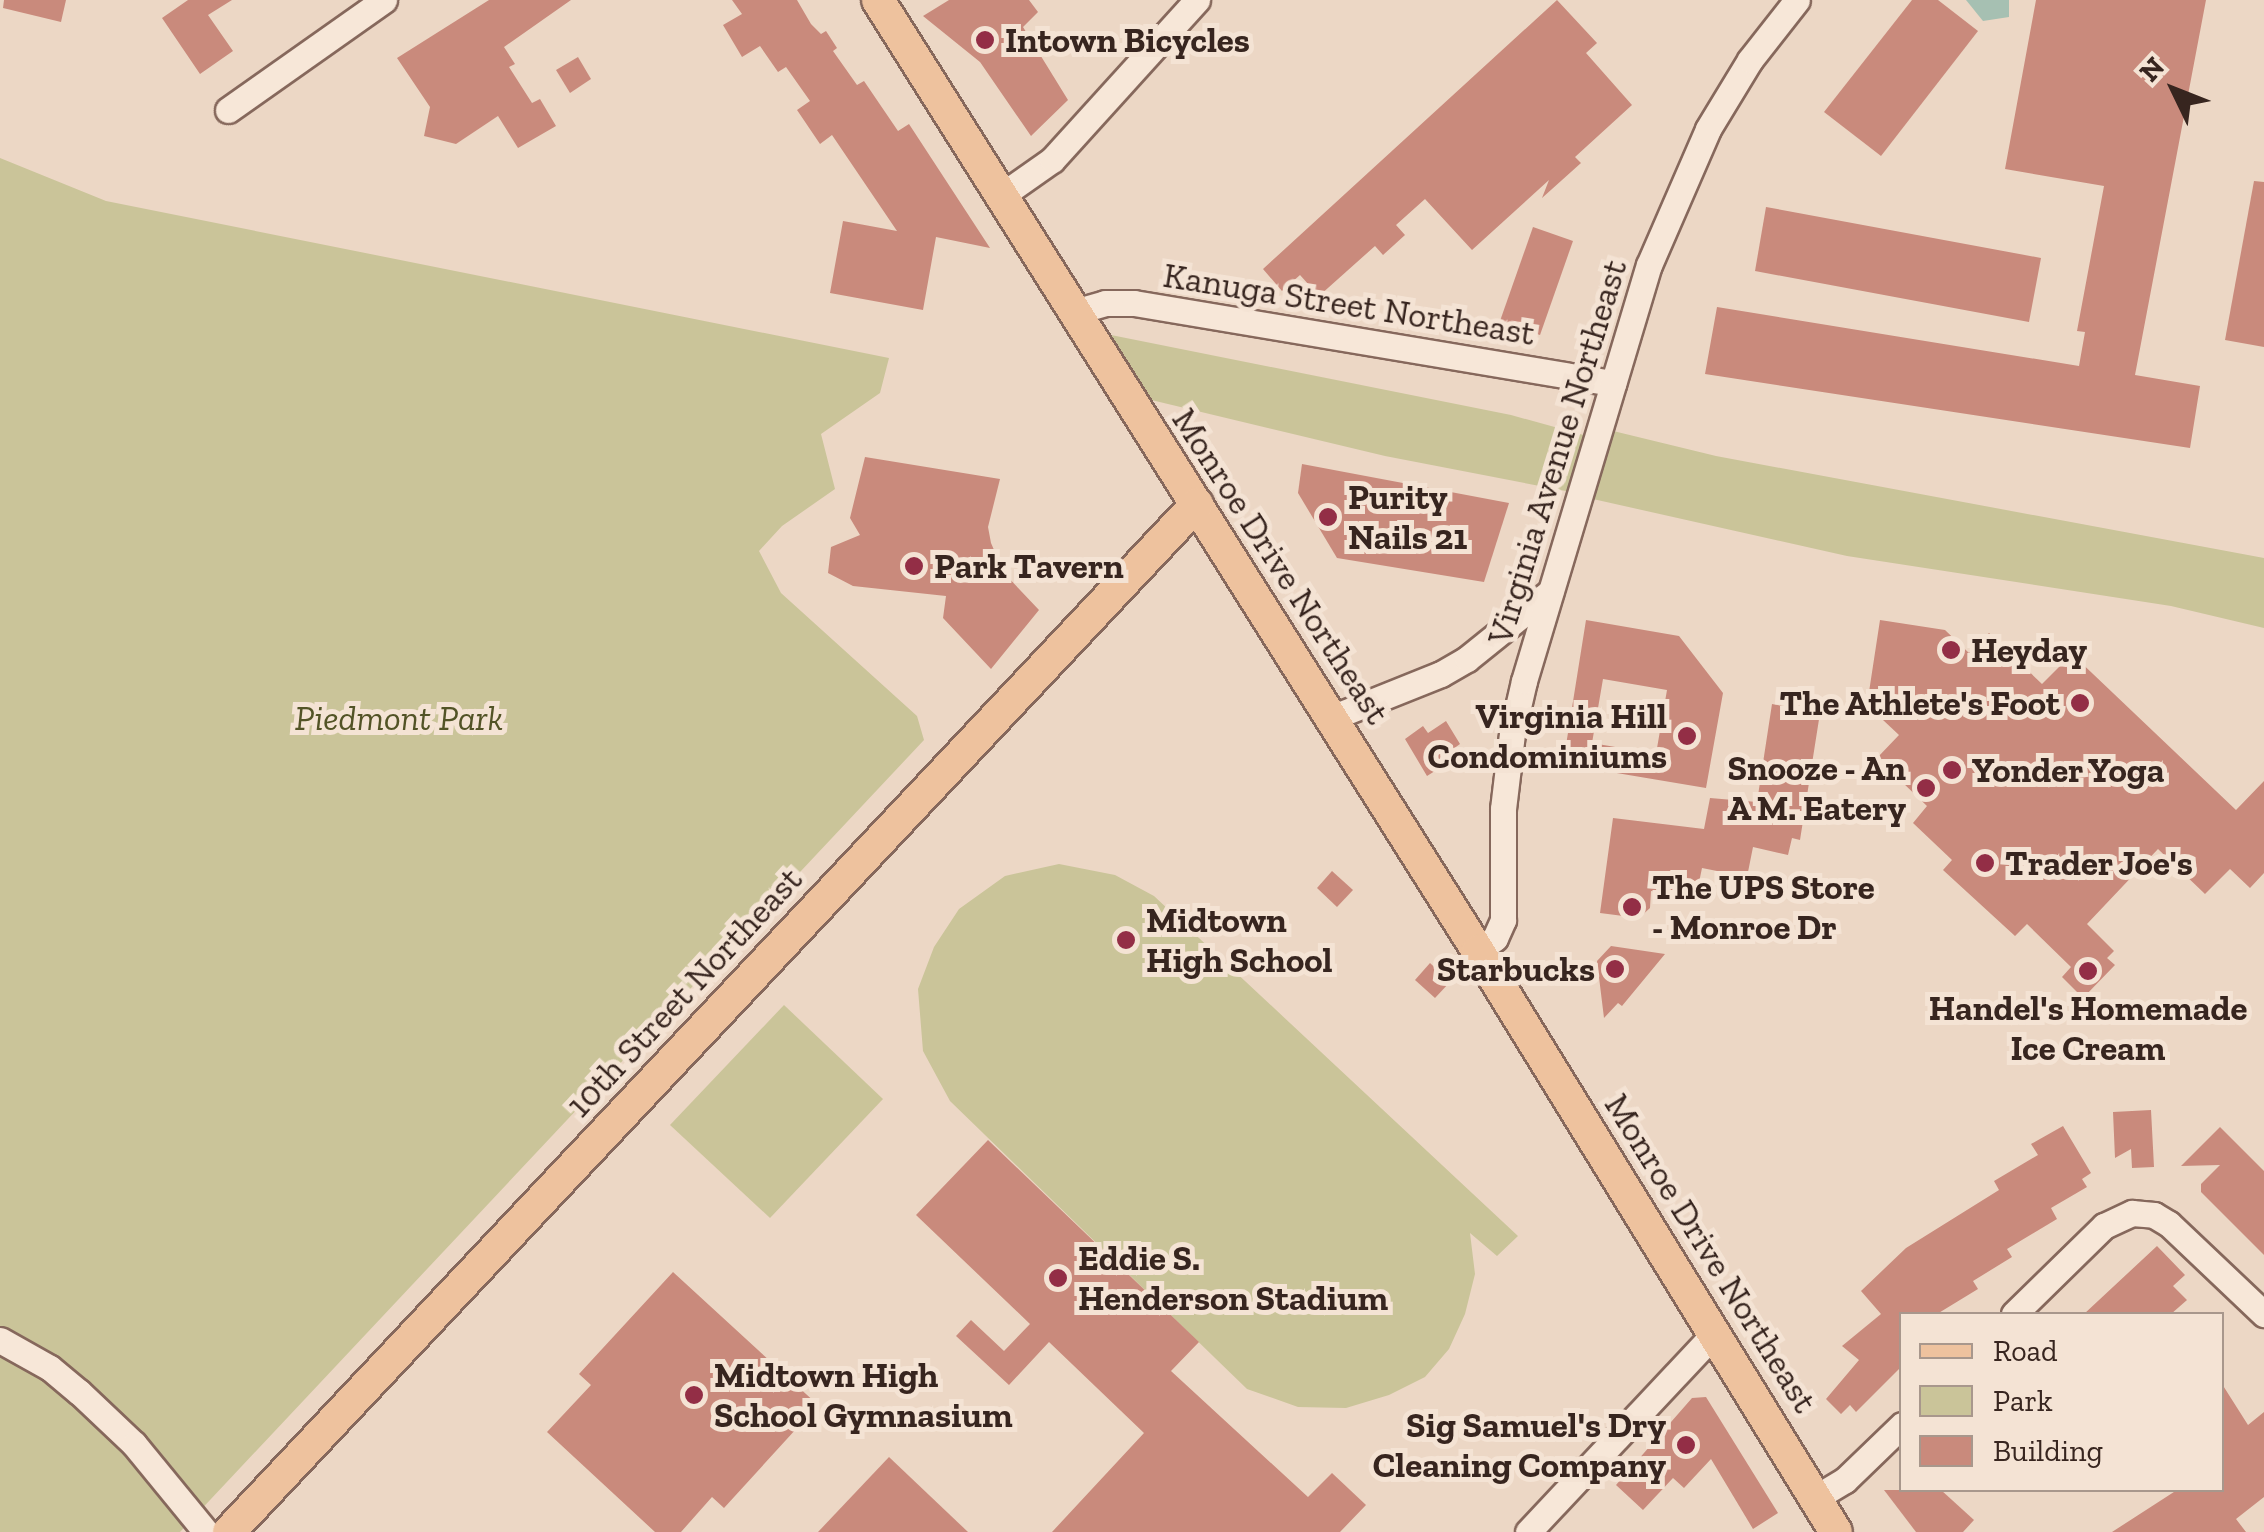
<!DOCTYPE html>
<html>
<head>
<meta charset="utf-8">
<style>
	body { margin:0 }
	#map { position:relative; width:2264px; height:1532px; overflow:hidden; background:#ecd7c5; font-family:"Zilla Slab",serif }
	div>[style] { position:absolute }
	.green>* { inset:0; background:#cac499 }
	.water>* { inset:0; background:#a6c0b2 }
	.building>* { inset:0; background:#c98a7c }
	.roads { filter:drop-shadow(2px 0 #86685c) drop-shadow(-2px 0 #86685c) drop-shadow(0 2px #86685c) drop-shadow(0 -2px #86685c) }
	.minor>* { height:25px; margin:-12.5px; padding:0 12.5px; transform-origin:12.5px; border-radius:12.5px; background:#f7e7d8 }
	.major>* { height:32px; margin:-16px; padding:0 16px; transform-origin:16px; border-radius:16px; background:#eec29e }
	.dots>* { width:28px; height:28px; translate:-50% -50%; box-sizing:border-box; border:5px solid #f4e3d4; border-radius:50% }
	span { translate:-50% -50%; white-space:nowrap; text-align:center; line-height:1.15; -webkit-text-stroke:10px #f4e3d4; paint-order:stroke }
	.poi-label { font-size:35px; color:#37251f; font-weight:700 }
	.left { translate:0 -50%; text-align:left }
	.right { translate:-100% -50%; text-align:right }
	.street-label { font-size:35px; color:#37251f }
	.park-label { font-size:35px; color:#525326; font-style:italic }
	.legend { position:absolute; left:1899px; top:1312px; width:325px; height:180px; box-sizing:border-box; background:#f4e3d4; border:2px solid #a8978c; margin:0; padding:12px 18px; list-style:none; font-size:30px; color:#37251f }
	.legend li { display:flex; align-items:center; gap:20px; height:50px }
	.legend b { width:50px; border:2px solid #a8978c }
	.north { position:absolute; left:2124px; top:40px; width:100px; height:100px; -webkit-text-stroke:8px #f4e3d4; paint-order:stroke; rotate:313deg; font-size:28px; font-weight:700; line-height:40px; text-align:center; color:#37251f }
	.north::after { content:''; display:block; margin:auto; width:35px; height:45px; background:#37251f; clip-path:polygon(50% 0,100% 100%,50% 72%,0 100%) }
</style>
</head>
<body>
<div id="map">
	<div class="green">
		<i style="clip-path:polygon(0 158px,106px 201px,889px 358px,880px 393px,821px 434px,835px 489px,782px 526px,759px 551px,781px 593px,917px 716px,924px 740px,180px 1532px,0 1532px)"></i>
		<i style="clip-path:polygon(1101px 333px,1511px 415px,1587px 436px,1571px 492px,1385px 456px,1143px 398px)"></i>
		<i style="clip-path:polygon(1605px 429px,1716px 456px,2264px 558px,2264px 628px,2171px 606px,1847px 556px,1584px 497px)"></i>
		<i style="clip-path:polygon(1059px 864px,1115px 875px,1154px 896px,1518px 1236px,1497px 1256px,1470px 1233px,1475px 1274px,1465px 1314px,1449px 1349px,1425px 1377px,1389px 1395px,1346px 1408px,1298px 1407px,1247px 1389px,950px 1101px,923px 1051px,918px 989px,934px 947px,959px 909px,1005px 876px)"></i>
		<i style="clip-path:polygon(784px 1005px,883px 1099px,770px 1218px,670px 1125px)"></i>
	</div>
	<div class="water">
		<i style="clip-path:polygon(1966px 0,2009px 0,2009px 17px,1983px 21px)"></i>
	</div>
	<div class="building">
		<i style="clip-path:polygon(4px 0,66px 0,61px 22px,3px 8px)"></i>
		<i style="clip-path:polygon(188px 0,232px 0,208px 15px,233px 51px,200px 74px,162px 18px)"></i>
		<i style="clip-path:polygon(489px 0,571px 0,504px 47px,515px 64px,509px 67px,532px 103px,540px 99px,556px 126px,518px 148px,498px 116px,456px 144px,424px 136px,430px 107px,397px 58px)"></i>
		<i style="clip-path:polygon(732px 0,797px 0,811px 24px,821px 34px,826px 31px,837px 48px,833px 51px,857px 85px,864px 81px,898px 131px,909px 124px,990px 248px,936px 237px,923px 310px,830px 293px,843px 221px,897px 231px,832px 135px,820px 144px,797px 110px,810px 101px,786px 67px,778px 72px,760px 46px,742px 57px,723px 25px,742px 14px)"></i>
		<i style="clip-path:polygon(949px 0,1029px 0,1038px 12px,1023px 27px,1068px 100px,1031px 136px,980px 62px,923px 16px)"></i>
		<i style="clip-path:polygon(1557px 0,1597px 43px,1586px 53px,1632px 105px,1575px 157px,1581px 163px,1542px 198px,1549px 180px,1472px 250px,1425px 199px,1396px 225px,1405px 235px,1383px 255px,1375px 246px,1319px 296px,1300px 275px,1282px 291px,1263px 269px)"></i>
		<i style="clip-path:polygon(1912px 0,1938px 0,1978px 31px,1881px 156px,1824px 112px)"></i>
		<i style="clip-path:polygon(2036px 0,2206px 0,2135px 375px,2200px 386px,2190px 448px,1705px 374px,1717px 307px,2079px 366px,2085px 332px,2077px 331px,2104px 186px,2005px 169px)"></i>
		<i style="clip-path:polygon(578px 57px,591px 79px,570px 93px,556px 70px)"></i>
		<i style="clip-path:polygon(2254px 181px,2264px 182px,2264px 347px,2225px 340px)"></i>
		<i style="clip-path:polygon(1766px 207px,2041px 258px,2029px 322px,1755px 271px)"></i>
		<i style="clip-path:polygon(1533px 227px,1573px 241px,1540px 335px,1500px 321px)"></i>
		<i style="clip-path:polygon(865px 457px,1000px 479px,988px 527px,991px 543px,1004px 573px,1039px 610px,991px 669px,943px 618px,946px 596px,853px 586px,828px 573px,831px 547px,860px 535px,850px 518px)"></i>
		<i style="clip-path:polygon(1302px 464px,1509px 503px,1484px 582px,1337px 558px,1298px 493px)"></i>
		<i style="clip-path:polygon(evenodd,1586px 620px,1679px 636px,1723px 693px,1706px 788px,1563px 764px,1586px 620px,1603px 679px,1667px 690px,1656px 754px,1592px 743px,1603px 679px)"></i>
		<i style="clip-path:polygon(1880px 620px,1945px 630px,1969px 653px,1989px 633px,2042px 684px,2072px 654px,2236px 810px,2264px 781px,2264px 873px,2250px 888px,2230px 869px,2205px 894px,2158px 849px,2087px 924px,2114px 951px,2107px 958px,2115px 965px,2083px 998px,2062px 977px,2071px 967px,2027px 924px,2015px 936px,1943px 870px,1952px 860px,1913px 823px,1927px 806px,1877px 758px,1899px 735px,1867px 705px)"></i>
		<i style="clip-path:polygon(1772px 704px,1820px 713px,1800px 840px,1792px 838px,1788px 855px,1753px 847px,1747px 877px,1702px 868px,1696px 897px,1651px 891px,1650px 908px,1639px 918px,1600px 913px,1613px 818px,1704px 829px,1710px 798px,1757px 802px)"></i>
		<i style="clip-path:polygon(1446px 721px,1460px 744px,1442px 757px,1446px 764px,1427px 776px,1405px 739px,1423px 726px,1428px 733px)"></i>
		<i style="clip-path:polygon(1332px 871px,1353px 890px,1337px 907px,1317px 888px)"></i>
		<i style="clip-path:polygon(1611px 946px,1665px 954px,1622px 1006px,1618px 1003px,1604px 1018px,1597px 961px)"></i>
		<i style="clip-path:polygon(1430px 963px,1450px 982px,1435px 998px,1415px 980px)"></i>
		<i style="clip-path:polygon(2151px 1110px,2154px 1167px,2132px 1168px,2131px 1149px,2115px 1158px,2113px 1112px)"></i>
		<i style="clip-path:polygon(2063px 1126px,2091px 1173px,2082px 1179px,2087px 1187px,2051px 1208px,2057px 1219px,2007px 1249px,2012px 1257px,1973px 1281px,1978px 1289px,1937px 1314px,1902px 1314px,1902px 1366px,1856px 1412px,1850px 1405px,1841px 1414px,1826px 1399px,1859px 1360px,1842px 1346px,1881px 1314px,1861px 1291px,1906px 1248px,1999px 1190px,1994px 1181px,2038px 1155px,2031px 1144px)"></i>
		<i style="clip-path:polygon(2220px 1127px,2264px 1171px,2264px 1255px,2201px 1192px,2201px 1184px,2220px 1165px,2181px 1166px)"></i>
		<i style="clip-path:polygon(988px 1140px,1199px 1342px,1171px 1371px,1308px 1497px,1332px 1473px,1366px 1505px,1340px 1532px,1052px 1532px,1144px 1433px,1049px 1342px,1009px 1385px,956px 1336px,971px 1320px,1004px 1351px,1030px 1324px,916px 1215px)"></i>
		<i style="clip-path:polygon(2157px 1246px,2185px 1275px,2173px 1286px,2187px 1300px,2171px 1314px,2084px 1314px)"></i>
		<i style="clip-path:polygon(673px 1272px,818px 1405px,724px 1508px,712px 1497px,681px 1532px,655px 1532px,547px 1432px,591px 1385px,579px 1374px)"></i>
		<i style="clip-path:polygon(2222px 1384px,2248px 1425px,2264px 1412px,2264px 1497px,2236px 1519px,2246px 1532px,2112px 1532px,2177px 1490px,2222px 1490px)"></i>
		<i style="clip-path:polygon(1706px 1397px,1778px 1513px,1753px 1529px,1711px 1459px,1684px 1488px,1673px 1478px,1643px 1510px,1616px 1485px,1692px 1398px)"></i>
		<i style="clip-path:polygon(889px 1457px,968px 1532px,818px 1532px)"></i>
		<i style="clip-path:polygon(1884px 1490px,1941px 1490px,1974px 1520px,1963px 1532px,1916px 1532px)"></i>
	</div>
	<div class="roads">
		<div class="minor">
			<i style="left:228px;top:110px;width:191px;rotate:-35.2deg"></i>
			<i style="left:1002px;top:195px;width:61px;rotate:-35deg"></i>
			<i style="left:1052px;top:160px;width:216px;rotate:-47.8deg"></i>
			<i style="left:1074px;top:312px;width:32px;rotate:-16deg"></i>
			<i style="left:1105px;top:303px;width:29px"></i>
			<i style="left:1134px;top:303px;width:486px;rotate:9.5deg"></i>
			<i style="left:1331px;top:718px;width:118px;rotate:-21.8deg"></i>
			<i style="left:1441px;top:674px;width:30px;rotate:-30deg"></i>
			<i style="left:1467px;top:659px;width:107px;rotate:-38.9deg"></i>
			<i style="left:1478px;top:951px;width:21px;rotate:-37deg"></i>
			<i style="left:1495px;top:938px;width:20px;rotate:-66deg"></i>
			<i style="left:1503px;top:920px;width:111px;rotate:-90deg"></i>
			<i style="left:1503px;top:809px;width:77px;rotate:-83.2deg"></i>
			<i style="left:1512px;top:733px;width:53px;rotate:-77deg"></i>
			<i style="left:1524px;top:681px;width:434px;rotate:-73.3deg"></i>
			<i style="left:1649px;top:265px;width:148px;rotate:-66.5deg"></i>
			<i style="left:1708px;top:129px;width:81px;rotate:-58.7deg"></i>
			<i style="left:1750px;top:60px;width:76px;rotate:-51.9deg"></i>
			<i style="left:2014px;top:1314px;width:126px;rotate:-44.4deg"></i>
			<i style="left:2104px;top:1226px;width:31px;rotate:-25deg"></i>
			<i style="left:2132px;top:1213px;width:22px;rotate:5deg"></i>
			<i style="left:2154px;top:1215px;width:17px;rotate:31deg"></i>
			<i style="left:2169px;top:1224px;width:131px;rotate:43.5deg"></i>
			<i style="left:0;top:1340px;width:57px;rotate:29.2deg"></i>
			<i style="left:50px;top:1368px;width:38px;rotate:40deg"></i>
			<i style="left:79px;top:1392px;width:76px;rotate:43.4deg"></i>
			<i style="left:134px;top:1444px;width:114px;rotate:50.7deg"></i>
			<i style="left:1815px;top:1498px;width:35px;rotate:-31deg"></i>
			<i style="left:1845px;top:1480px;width:79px;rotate:-44deg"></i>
			<i style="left:1528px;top:1532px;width:272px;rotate:-46.8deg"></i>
		</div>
		<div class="major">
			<i style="left:878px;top:0;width:1124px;rotate:57.75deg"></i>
			<i style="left:1478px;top:951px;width:682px;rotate:58.36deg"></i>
			<i style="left:229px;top:1532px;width:1412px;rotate:-46.72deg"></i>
		</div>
	</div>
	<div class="dots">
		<i style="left:985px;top:40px;background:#932e46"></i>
		<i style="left:1328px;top:517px;background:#932e46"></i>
		<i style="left:914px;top:566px;background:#932e46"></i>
		<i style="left:1951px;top:650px;background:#932e46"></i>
		<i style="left:2080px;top:703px;background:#932e46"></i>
		<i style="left:1687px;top:736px;background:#932e46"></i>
		<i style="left:1952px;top:770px;background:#932e46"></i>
		<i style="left:1926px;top:788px;background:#932e46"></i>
		<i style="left:1985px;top:863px;background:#932e46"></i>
		<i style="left:1632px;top:907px;background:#932e46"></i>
		<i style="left:1126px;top:940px;background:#932e46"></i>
		<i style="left:1615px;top:969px;background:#932e46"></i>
		<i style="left:2088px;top:971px;background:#932e46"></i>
		<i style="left:1058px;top:1278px;background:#932e46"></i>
		<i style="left:694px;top:1395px;background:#932e46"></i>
		<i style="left:1686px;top:1445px;background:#932e46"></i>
	</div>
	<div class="poi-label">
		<span class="left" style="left:1005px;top:40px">Intown Bicycles</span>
		<span class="left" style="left:1348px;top:517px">Purity<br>Nails 21</span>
		<span class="left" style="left:934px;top:566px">Park Tavern</span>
		<span class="left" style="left:1971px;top:650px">Heyday</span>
		<span class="right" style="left:2060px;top:703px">The Athlete's Foot</span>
		<span class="right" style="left:1667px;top:736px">Virginia Hill<br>Condominiums</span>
		<span class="right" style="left:1906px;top:788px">Snooze - An<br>A M. Eatery</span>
		<span class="left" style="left:1972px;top:770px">Yonder Yoga</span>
		<span class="left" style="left:2005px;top:863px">Trader Joe's</span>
		<span class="left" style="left:1652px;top:907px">The UPS Store<br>- Monroe Dr</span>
		<span class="left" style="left:1146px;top:940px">Midtown<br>High School</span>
		<span class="right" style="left:1595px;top:969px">Starbucks</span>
		<span style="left:2088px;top:1028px">Handel's Homemade<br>Ice Cream</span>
		<span class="left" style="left:1078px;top:1278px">Eddie S.<br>Henderson Stadium</span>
		<span class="left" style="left:714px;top:1395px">Midtown High<br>School Gymnasium</span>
		<span class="right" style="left:1666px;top:1445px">Sig Samuel's Dry<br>Cleaning Company</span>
	</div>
	<div class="street-label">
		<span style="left:1349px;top:304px;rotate:9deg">Kanuga Street Northeast</span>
		<span style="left:1557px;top:452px;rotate:-73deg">Virginia Avenue Northeast</span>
		<span style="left:1281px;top:566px;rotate:57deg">Monroe Drive Northeast</span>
		<span style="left:684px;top:992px;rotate:-47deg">10th Street Northeast</span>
		<span style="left:1711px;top:1253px;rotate:58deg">Monroe Drive Northeast</span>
	</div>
	<div class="park-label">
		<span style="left:399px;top:718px">Piedmont Park</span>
	</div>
	<ul class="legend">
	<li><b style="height:12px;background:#eec29e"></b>Road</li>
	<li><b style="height:28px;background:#cac499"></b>Park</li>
	<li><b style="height:28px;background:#c98a7c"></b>Building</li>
	</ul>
	<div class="north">N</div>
</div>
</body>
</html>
